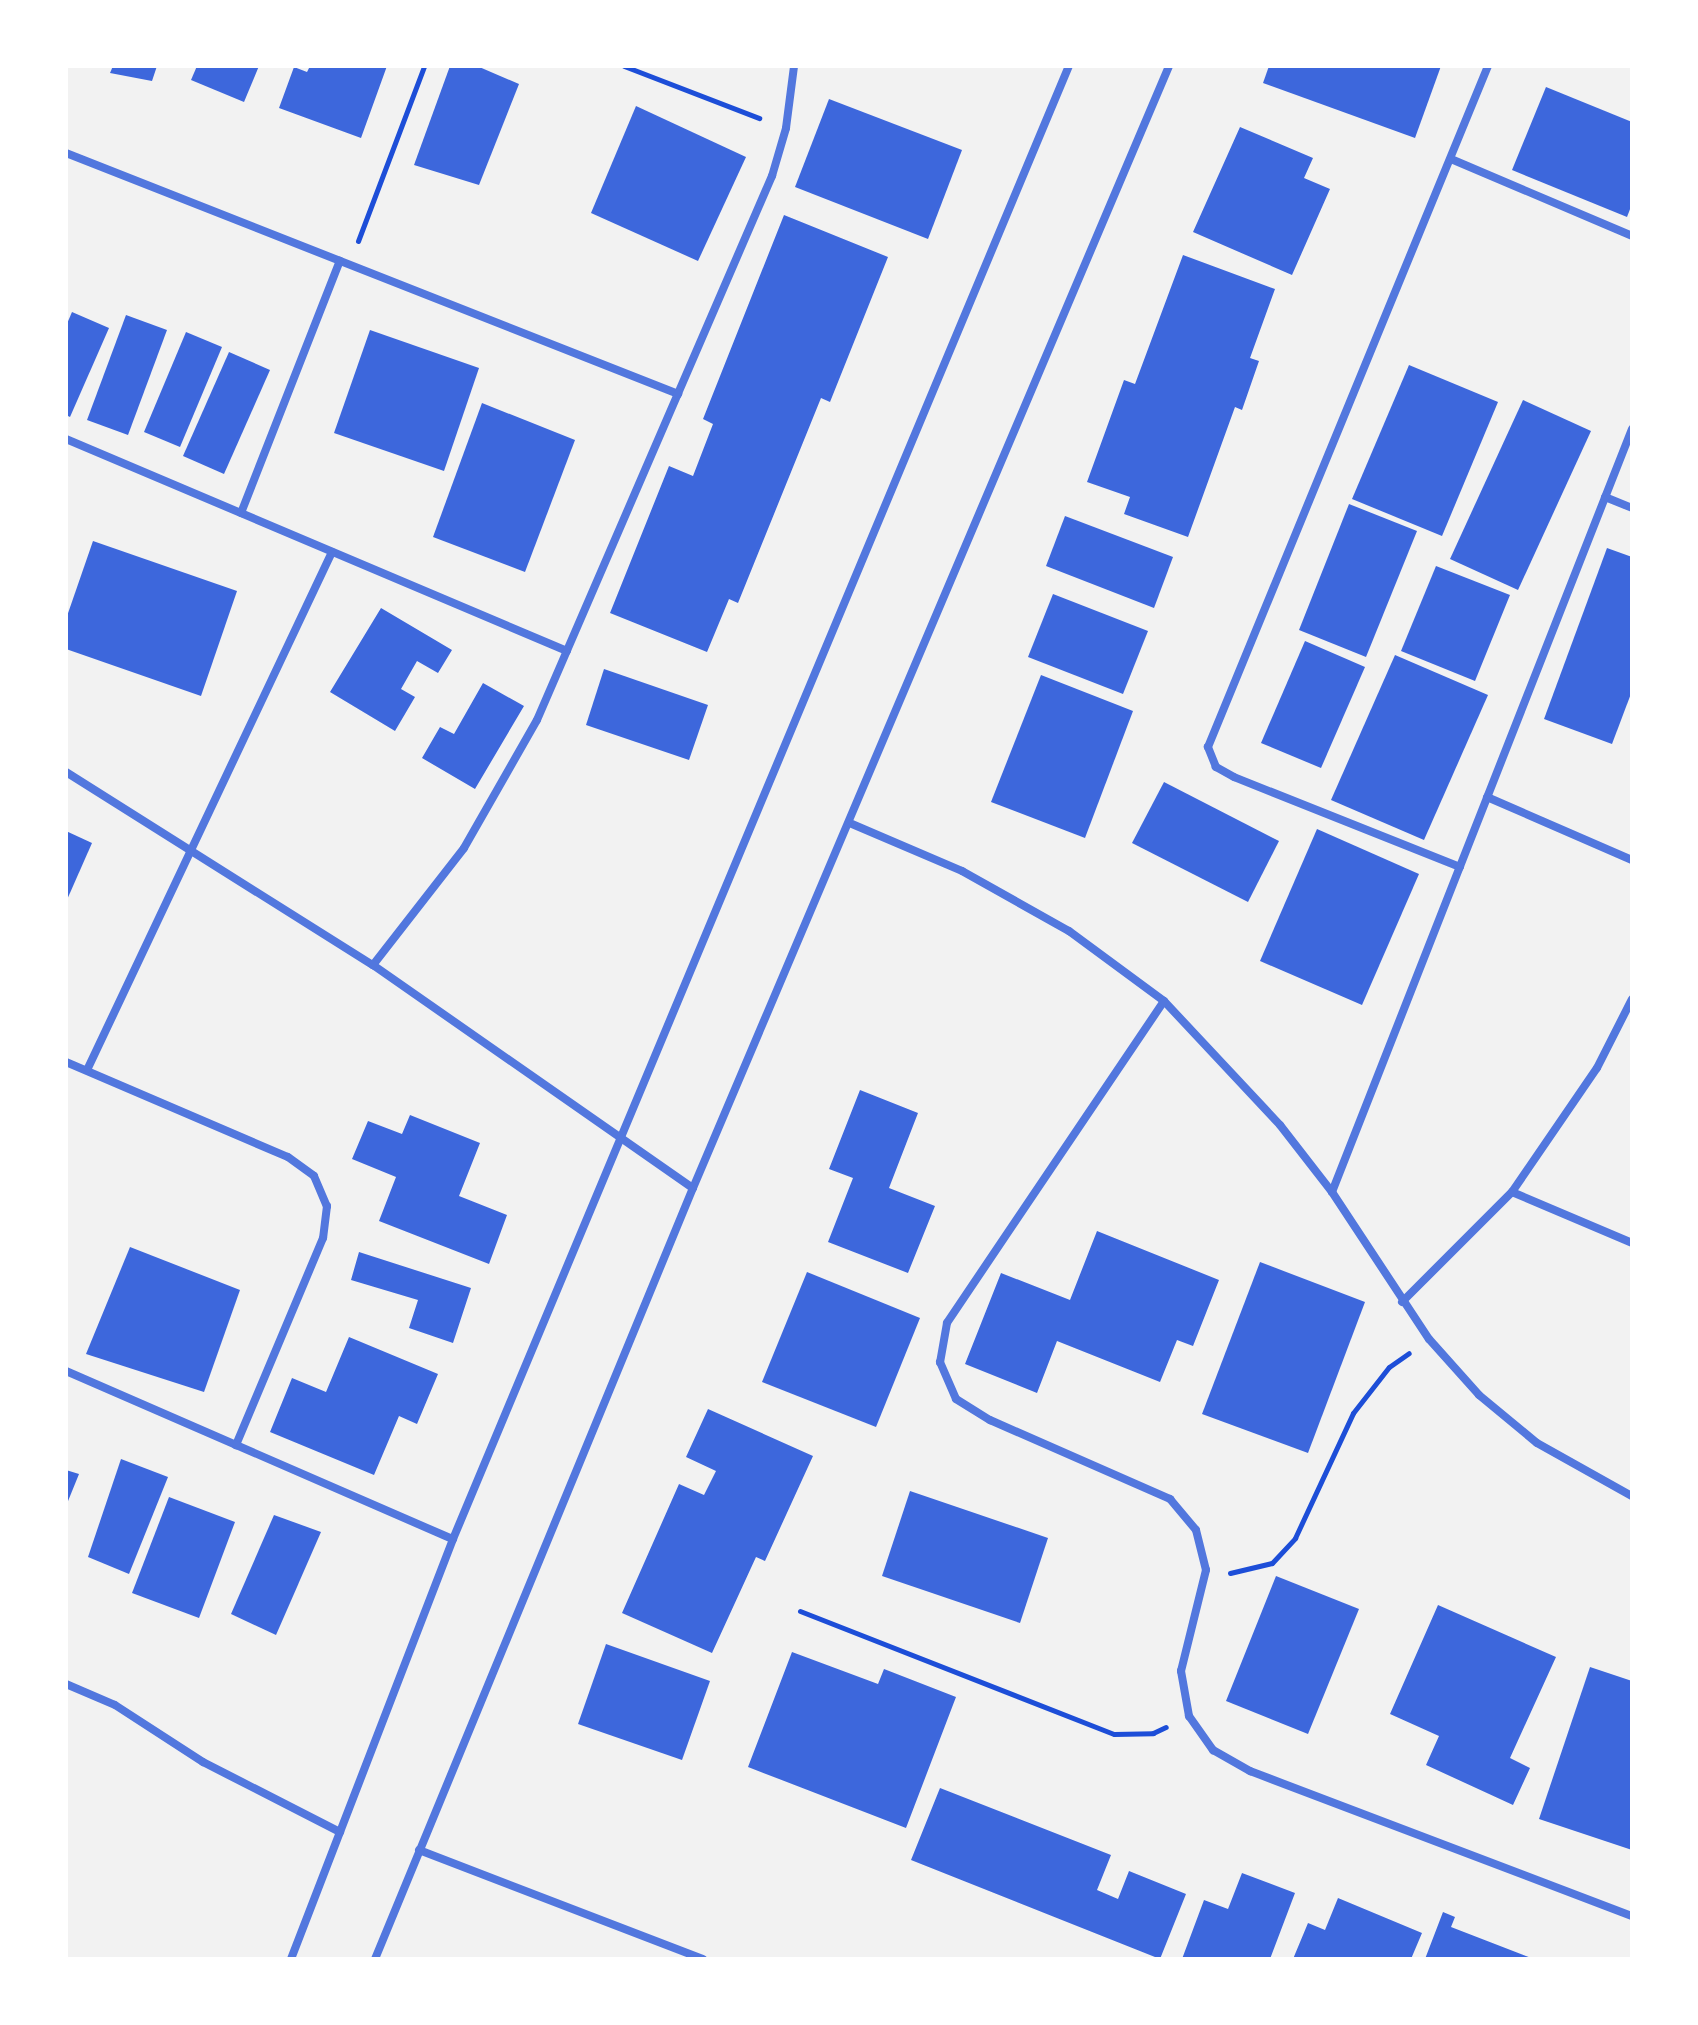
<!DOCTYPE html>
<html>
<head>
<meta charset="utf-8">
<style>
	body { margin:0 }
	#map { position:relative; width:1698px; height:2025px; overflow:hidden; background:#f2f2f2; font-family:Bitter,serif }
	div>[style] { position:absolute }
	.building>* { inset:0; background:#3d67dc }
	.path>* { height:5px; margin:-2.5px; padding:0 2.5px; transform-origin:2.5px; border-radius:2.5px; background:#1d4ed8 }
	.minor>* { height:8px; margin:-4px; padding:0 4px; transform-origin:4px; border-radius:4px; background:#5277de }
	span { translate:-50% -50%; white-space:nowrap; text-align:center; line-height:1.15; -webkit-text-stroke:6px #fff; paint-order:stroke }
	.frame { position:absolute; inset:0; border:68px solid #fff; pointer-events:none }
</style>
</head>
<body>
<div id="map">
	<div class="building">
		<i style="clip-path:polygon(113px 66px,157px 66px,152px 81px,110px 73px)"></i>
		<i style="clip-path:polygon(197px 66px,259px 66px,244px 102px,191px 80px)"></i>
		<i style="clip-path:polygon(310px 66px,387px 66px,361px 138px,279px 108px,294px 67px,307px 72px)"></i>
		<i style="clip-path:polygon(450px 66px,477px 66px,519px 84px,479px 185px,414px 165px)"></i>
		<i style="clip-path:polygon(1269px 66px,1441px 66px,1415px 138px,1263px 83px)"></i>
		<i style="clip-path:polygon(1546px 87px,1632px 122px,1632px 204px,1627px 217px,1512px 170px)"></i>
		<i style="clip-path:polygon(829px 99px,962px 150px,928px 239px,795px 187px)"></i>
		<i style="clip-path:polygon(636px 106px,746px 157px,698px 261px,591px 213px)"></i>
		<i style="clip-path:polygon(1240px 127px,1313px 158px,1304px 178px,1330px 189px,1292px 275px,1193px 232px)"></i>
		<i style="clip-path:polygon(784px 215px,888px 257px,830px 402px,821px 398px,738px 603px,729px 599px,707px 652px,610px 613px,669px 466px,693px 476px,713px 424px,703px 419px)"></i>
		<i style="clip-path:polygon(1183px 255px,1275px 289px,1250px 358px,1259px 361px,1242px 410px,1235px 407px,1188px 537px,1124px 514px,1130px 497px,1087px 482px,1124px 380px,1135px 384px)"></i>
		<i style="clip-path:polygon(72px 312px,109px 328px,70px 417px,66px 415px,66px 326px)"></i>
		<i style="clip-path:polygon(126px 315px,167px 330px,128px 435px,87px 420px)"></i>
		<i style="clip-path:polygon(370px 330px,479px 368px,444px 471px,334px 433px)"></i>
		<i style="clip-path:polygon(186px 332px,222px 347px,180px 447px,144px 432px)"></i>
		<i style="clip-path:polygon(229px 352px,270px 370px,224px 474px,183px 456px)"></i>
		<i style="clip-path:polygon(1409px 365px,1498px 402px,1442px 536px,1352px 499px)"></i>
		<i style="clip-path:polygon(1523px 400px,1591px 431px,1518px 590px,1450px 559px)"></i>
		<i style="clip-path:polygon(482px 403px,575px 440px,525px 572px,433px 537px)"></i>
		<i style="clip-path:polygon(1349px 504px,1417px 531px,1366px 657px,1299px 630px)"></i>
		<i style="clip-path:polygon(1065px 516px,1173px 557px,1154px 608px,1046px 566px)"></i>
		<i style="clip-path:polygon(93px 541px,237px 591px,201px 696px,66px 649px,66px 619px)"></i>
		<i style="clip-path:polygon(1607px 548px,1632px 557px,1632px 691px,1612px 744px,1544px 719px)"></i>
		<i style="clip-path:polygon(1436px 566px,1510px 595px,1475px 681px,1401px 651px)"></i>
		<i style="clip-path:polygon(1053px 594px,1148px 631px,1123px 694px,1028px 657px)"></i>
		<i style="clip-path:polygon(381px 608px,452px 650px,438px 673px,417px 661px,401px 689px,415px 697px,395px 731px,330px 692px)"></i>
		<i style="clip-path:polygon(1305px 641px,1365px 667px,1321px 768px,1261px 743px)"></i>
		<i style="clip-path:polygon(1395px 655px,1488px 695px,1424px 840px,1331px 800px)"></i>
		<i style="clip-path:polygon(604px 669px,708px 705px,689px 760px,586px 725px)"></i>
		<i style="clip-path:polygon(1041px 675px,1133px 711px,1085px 838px,991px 802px)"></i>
		<i style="clip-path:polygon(483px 683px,524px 706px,475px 789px,422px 758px,440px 727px,454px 734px)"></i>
		<i style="clip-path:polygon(1164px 782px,1279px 841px,1248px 902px,1132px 843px)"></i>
		<i style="clip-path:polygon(1317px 829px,1419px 874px,1362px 1005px,1260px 961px)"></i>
		<i style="clip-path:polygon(66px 831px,92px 843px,66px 902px)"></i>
		<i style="clip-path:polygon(860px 1090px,918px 1113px,889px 1188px,935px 1206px,908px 1273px,828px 1242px,853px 1178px,829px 1169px)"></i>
		<i style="clip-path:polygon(410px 1115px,480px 1143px,459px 1196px,507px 1215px,489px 1264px,379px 1221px,396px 1177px,352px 1159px,368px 1121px,402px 1134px)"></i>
		<i style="clip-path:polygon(1097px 1231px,1219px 1280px,1193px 1346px,1177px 1340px,1160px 1382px,1057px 1341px,1037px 1393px,965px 1364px,1001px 1273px,1070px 1300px)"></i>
		<i style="clip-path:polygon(130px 1247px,240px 1290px,204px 1392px,86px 1354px)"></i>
		<i style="clip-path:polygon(359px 1252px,471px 1288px,453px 1343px,409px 1328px,418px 1300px,351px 1280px)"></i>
		<i style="clip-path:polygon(1260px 1262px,1365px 1302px,1308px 1453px,1202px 1414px)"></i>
		<i style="clip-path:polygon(807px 1272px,920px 1318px,876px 1427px,762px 1382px)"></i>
		<i style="clip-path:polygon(349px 1337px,438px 1374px,417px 1424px,399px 1416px,374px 1475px,270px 1432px,292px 1378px,326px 1392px)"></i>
		<i style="clip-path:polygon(708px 1409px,813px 1456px,765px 1561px,756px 1557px,712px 1653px,622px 1613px,679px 1484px,704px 1495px,716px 1471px,686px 1457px)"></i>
		<i style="clip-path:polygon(121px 1459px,168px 1477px,129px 1574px,88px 1557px)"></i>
		<i style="clip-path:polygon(66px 1470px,79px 1474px,66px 1506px)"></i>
		<i style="clip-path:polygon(910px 1491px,1048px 1538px,1020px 1623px,882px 1576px)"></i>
		<i style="clip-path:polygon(169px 1497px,235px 1522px,199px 1618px,132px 1593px)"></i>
		<i style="clip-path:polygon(274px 1515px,321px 1532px,276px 1635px,231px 1614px)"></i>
		<i style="clip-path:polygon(1276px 1576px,1359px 1609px,1308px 1734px,1226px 1701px)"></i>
		<i style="clip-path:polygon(1438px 1605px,1556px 1657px,1510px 1758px,1530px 1768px,1513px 1805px,1426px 1765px,1439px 1736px,1390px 1714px)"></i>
		<i style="clip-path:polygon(606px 1644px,710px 1681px,682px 1760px,578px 1724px)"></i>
		<i style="clip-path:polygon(792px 1652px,878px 1684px,884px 1669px,956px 1697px,906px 1828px,748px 1767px)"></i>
		<i style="clip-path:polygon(1590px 1667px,1632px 1681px,1632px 1850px,1539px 1819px)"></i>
		<i style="clip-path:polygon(940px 1788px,1111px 1855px,1097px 1890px,1118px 1899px,1129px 1871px,1186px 1894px,1160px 1959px,911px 1860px)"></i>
		<i style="clip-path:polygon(1242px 1873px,1295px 1893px,1270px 1959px,1182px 1959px,1204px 1900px,1228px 1909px)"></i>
		<i style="clip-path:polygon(1338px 1898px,1422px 1933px,1411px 1959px,1293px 1959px,1308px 1923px,1325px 1930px)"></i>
		<i style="clip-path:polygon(1443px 1912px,1455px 1917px,1451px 1927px,1534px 1959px,1425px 1959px)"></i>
	</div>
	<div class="path">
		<i style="left:624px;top:66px;width:145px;rotate:21.1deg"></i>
		<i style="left:358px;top:241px;width:187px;rotate:-69.3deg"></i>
		<i style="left:1230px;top:1573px;width:43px;rotate:-13.4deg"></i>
		<i style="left:1272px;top:1563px;width:34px;rotate:-47deg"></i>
		<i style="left:1295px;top:1538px;width:138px;rotate:-65.1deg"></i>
		<i style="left:1353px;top:1413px;width:58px;rotate:-52deg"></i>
		<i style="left:1389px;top:1367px;width:24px;rotate:-35deg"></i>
		<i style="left:800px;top:1611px;width:337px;rotate:21.4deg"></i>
		<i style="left:1114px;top:1734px;width:39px;rotate:-1deg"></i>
		<i style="left:1153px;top:1733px;width:14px;rotate:-25deg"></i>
	</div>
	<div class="minor">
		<i style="left:66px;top:153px;width:658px;rotate:21.49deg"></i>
		<i style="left:1451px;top:159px;width:197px;rotate:23deg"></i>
		<i style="left:66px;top:439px;width:544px;rotate:22.94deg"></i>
		<i style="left:1605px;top:497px;width:29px;rotate:22deg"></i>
		<i style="left:241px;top:513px;width:271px;rotate:-68.6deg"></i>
		<i style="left:66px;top:772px;width:363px;rotate:32.2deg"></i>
		<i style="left:373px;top:965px;width:390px;rotate:34.9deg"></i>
		<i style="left:1487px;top:797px;width:158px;rotate:23.5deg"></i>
		<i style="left:852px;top:824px;width:120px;rotate:23.1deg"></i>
		<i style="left:962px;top:871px;width:123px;rotate:29.3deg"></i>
		<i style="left:1069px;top:931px;width:118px;rotate:36.4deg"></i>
		<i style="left:1164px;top:1001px;width:170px;rotate:46.9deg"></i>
		<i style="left:1280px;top:1125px;width:85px;rotate:52.2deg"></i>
		<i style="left:1332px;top:1192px;width:176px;rotate:56.6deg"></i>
		<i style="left:1429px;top:1339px;width:75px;rotate:48.2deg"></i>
		<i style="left:1479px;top:1395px;width:75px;rotate:39.6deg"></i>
		<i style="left:1537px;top:1443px;width:109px;rotate:29.2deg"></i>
		<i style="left:1460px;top:867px;width:243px;rotate:-158.3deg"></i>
		<i style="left:1234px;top:777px;width:21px;rotate:-151deg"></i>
		<i style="left:1216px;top:767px;width:22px;rotate:-112deg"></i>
		<i style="left:1208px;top:747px;width:736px;rotate:-67.65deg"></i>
		<i style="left:373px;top:965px;width:148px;rotate:-52.1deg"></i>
		<i style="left:464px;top:848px;width:147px;rotate:-60.3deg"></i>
		<i style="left:537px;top:720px;width:593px;rotate:-66.64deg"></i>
		<i style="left:772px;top:176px;width:50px;rotate:-73.7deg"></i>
		<i style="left:786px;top:128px;width:63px;rotate:-82.6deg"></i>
		<i style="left:1164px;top:1001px;width:388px;rotate:124deg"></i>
		<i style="left:947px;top:1323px;width:40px;rotate:100deg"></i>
		<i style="left:940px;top:1362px;width:40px;rotate:66.6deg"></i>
		<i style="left:956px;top:1399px;width:40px;rotate:32deg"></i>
		<i style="left:990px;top:1420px;width:197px;rotate:23.7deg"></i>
		<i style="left:1170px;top:1499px;width:40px;rotate:50deg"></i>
		<i style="left:1196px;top:1530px;width:41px;rotate:76deg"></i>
		<i style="left:1206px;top:1570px;width:104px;rotate:103.9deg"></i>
		<i style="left:1181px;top:1671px;width:46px;rotate:79.9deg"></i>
		<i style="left:1189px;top:1716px;width:42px;rotate:54.8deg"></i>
		<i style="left:1213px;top:1750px;width:43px;rotate:29.6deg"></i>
		<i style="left:1250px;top:1771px;width:409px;rotate:20.8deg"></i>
		<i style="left:66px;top:1062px;width:241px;rotate:23.2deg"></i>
		<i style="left:288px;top:1157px;width:32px;rotate:36deg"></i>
		<i style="left:314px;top:1176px;width:33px;rotate:67deg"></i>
		<i style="left:327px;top:1206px;width:32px;rotate:97deg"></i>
		<i style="left:323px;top:1238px;width:225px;rotate:112.8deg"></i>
		<i style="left:88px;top:1068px;width:571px;rotate:-64.69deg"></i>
		<i style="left:1332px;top:1192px;width:820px;rotate:-68.54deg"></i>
		<i style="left:1512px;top:1192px;width:130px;rotate:23deg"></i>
		<i style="left:1402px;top:1302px;width:156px;rotate:-45deg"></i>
		<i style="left:1512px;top:1192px;width:150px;rotate:-55.6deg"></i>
		<i style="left:1597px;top:1068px;width:77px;rotate:-63.1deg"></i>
		<i style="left:66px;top:1371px;width:422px;rotate:23.5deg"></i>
		<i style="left:66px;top:1684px;width:53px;rotate:23.2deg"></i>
		<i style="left:115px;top:1705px;width:105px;rotate:32.9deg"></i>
		<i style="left:203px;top:1762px;width:154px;rotate:27.1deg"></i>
		<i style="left:419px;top:1850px;width:304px;rotate:21deg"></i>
		<i style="left:291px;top:1959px;width:450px;rotate:-68.9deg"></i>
		<i style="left:453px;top:1539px;width:1597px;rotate:-67.31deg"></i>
		<i style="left:375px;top:1959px;width:834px;rotate:-67.59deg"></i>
		<i style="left:693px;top:1188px;width:1219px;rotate:-67.01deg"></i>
	</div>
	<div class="frame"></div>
</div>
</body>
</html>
